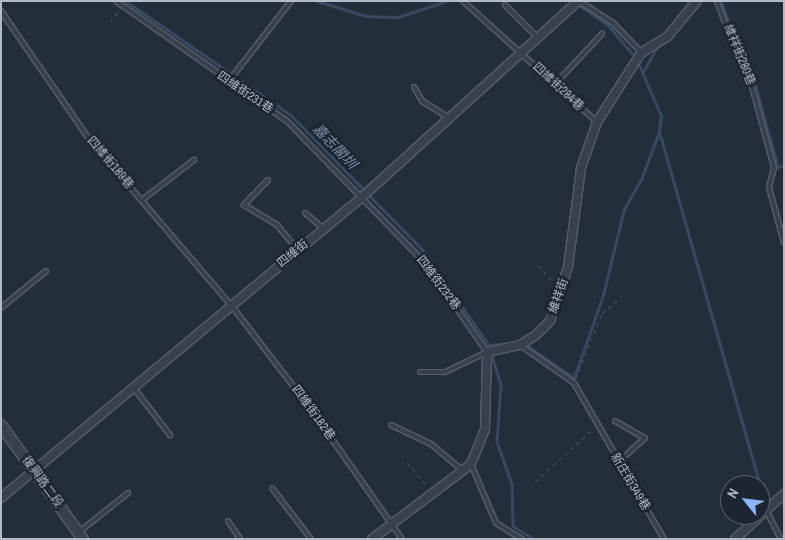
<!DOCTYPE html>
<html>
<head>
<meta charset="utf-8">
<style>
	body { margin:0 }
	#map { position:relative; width:785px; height:540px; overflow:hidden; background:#232e3b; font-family:"Archivo Narrow","Noto Sans TC",sans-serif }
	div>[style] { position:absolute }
	.stream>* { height:2.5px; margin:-1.25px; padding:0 1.25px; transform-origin:1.25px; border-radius:1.25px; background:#374962 }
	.path>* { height:1px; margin-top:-0.5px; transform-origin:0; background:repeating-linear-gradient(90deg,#43575a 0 4px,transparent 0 8px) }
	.roads { filter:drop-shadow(1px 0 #555e69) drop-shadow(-1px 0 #555e69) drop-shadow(0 1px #555e69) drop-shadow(0 -1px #555e69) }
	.service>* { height:4px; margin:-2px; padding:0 2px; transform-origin:2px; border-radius:2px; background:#37404c }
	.minor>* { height:8px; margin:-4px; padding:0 4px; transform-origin:4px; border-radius:4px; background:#37404c }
	.tertiary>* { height:10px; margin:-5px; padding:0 5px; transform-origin:5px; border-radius:5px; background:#37404c }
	span { translate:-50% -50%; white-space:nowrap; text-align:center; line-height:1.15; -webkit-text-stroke:5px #1c2530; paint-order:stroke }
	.street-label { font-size:12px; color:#b3bbc7 }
	.water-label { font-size:14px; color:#7b91ae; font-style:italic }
	.frame { position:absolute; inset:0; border:2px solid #b3bbc7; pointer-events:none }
	.north { position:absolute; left:720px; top:475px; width:50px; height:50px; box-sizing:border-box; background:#1c2530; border:1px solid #58616c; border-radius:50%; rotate:299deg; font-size:14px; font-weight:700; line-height:20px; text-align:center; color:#b3bbc7 }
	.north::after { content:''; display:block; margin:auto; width:18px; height:22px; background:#8ab4f5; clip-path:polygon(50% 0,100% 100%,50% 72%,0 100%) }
</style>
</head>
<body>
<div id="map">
	<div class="stream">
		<i style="left:126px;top:1px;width:202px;rotate:34.7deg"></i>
		<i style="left:292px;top:116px;width:186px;rotate:45.7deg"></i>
		<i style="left:422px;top:249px;width:117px;rotate:55.1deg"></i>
		<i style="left:489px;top:345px;width:42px;rotate:73.3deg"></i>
		<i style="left:501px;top:385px;width:57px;rotate:94deg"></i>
		<i style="left:497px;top:442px;width:45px;rotate:70.3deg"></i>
		<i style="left:512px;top:484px;width:42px;rotate:88.6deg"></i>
		<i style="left:513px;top:526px;width:25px;rotate:32deg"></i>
		<i style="left:317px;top:1px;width:51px;rotate:17deg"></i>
		<i style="left:366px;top:16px;width:32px;rotate:2deg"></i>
		<i style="left:398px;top:17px;width:52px;rotate:-18.1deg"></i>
		<i style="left:721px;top:1px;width:50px;rotate:70.1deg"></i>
		<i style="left:738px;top:48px;width:21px;rotate:55deg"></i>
		<i style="left:750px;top:65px;width:106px;rotate:74.6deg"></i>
		<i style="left:778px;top:167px;width:6px;rotate:-18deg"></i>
		<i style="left:578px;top:4px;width:37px;rotate:35deg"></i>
		<i style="left:608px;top:25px;width:43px;rotate:49.7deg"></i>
		<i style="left:663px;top:36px;width:44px;rotate:-52.4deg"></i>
		<i style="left:643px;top:72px;width:31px;rotate:-61deg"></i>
		<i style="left:660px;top:133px;width:366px;rotate:74.1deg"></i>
		<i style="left:525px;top:344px;width:60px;rotate:34.8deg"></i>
		<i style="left:574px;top:378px;width:88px;rotate:-70.7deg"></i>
		<i style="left:603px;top:295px;width:89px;rotate:-76.3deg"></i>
		<i style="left:624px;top:209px;width:34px;rotate:-60deg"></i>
		<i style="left:641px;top:180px;width:51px;rotate:-69.4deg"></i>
		<i style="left:659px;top:132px;width:16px;rotate:-83deg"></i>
		<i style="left:661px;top:116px;width:58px;rotate:-113.5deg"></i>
		<i style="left:489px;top:345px;width:28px;rotate:-4deg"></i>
		<i style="left:760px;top:485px;width:18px;rotate:74deg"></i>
	</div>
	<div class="path">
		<i style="left:110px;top:22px;width:14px;rotate:-51deg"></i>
		<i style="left:538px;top:265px;width:24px;rotate:48deg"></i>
		<i style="left:576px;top:378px;width:70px;rotate:-68.2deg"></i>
		<i style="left:602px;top:313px;width:26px;rotate:-40deg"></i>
		<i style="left:407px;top:462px;width:31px;rotate:50deg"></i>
		<i style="left:535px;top:482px;width:80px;rotate:-42.5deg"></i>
	</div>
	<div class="roads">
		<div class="service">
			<i style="left:116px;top:1px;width:209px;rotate:35.1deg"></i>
			<i style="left:287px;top:121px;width:199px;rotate:45.8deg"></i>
			<i style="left:426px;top:264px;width:107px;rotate:55.3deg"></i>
			<i style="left:487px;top:352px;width:47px;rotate:154.5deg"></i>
			<i style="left:445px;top:372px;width:25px;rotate:180deg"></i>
			<i style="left:463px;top:1px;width:181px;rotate:42.1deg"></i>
			<i style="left:579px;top:1px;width:40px;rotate:32.9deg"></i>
			<i style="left:613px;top:23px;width:40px;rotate:46deg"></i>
			<i style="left:717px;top:1px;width:54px;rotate:69.6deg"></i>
			<i style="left:736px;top:52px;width:23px;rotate:59deg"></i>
			<i style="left:748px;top:72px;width:99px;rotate:74.8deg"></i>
			<i style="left:774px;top:168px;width:20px;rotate:105deg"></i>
			<i style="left:769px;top:187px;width:58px;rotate:75deg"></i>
			<i style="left:505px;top:5px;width:45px;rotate:45deg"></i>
			<i style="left:1px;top:11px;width:155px;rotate:55.5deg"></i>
			<i style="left:89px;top:139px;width:218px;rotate:49.5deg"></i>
			<i style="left:231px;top:305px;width:135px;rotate:52.5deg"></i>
			<i style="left:313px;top:412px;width:155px;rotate:55deg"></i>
			<i style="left:228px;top:82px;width:103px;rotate:-52.1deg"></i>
			<i style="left:555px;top:84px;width:69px;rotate:-46.8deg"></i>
			<i style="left:414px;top:87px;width:16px;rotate:60deg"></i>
			<i style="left:422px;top:101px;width:32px;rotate:32deg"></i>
			<i style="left:268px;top:180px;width:35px;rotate:134deg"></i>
			<i style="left:244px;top:205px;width:39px;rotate:31deg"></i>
			<i style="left:277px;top:225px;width:33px;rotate:50deg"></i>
			<i style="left:142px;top:200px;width:66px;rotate:-37.6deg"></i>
			<i style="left:305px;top:213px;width:25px;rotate:40deg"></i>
			<i style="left:1px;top:308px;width:58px;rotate:-39.4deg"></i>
			<i style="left:520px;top:345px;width:66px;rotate:35.1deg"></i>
			<i style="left:574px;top:383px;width:180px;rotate:60deg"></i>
			<i style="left:133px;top:387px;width:61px;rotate:52.4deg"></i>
			<i style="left:615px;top:421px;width:34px;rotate:30deg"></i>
			<i style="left:645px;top:438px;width:36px;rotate:138deg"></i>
			<i style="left:391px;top:425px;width:44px;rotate:25.4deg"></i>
			<i style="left:431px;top:444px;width:40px;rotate:40deg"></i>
			<i style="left:471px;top:464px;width:64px;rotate:67deg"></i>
			<i style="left:496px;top:523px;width:31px;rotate:32deg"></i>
			<i style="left:272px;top:488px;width:64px;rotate:52.6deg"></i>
			<i style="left:766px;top:510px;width:33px;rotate:63deg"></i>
			<i style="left:228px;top:521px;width:22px;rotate:56deg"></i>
			<i style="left:79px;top:532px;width:63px;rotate:-38.5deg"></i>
		</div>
		<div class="minor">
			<i style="left:1px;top:498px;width:469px;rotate:-39.8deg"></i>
			<i style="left:361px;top:198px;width:293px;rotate:-42.2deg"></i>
			<i style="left:372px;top:539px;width:124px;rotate:-37.1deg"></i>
			<i style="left:471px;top:464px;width:37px;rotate:-68deg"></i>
			<i style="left:485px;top:430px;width:78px;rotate:-88.5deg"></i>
			<i style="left:487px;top:352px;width:34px;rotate:-12deg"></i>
			<i style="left:520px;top:345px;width:19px;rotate:-32deg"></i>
			<i style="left:536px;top:335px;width:20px;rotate:-45deg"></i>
			<i style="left:550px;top:321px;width:21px;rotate:-71deg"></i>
			<i style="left:557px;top:301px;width:36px;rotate:-72deg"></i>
			<i style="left:568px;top:267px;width:100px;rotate:-82.5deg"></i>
			<i style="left:581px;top:168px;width:49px;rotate:-70.8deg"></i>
			<i style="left:597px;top:122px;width:82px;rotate:-57.5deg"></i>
			<i style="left:641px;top:53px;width:32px;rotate:-32deg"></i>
			<i style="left:668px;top:36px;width:45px;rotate:-50.4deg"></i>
			<i style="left:735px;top:539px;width:67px;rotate:-42.6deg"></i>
		</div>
		<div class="tertiary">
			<i style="left:1px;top:425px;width:140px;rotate:54.3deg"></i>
		</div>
	</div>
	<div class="street-label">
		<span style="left:739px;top:55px;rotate:68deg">維祥街280巷</span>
		<span style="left:558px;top:87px;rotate:43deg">四維街284巷</span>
		<span style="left:245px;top:93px;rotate:34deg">四維街231巷</span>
		<span style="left:110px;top:163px;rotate:50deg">四維街189巷</span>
		<span style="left:293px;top:254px;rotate:-39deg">四維街</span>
		<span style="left:438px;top:283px;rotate:53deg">四維街232巷</span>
		<span style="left:559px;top:296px;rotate:-71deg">維祥街</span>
		<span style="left:313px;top:413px;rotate:54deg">四維街182巷</span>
		<span style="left:42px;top:482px;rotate:54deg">復興路二段</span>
		<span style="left:630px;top:482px;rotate:59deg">新庄街349巷</span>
	</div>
	<div class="water-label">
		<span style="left:335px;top:146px;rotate:46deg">嘉志閣圳</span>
	</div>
	<div class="frame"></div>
	<div class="north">N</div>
</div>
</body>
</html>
